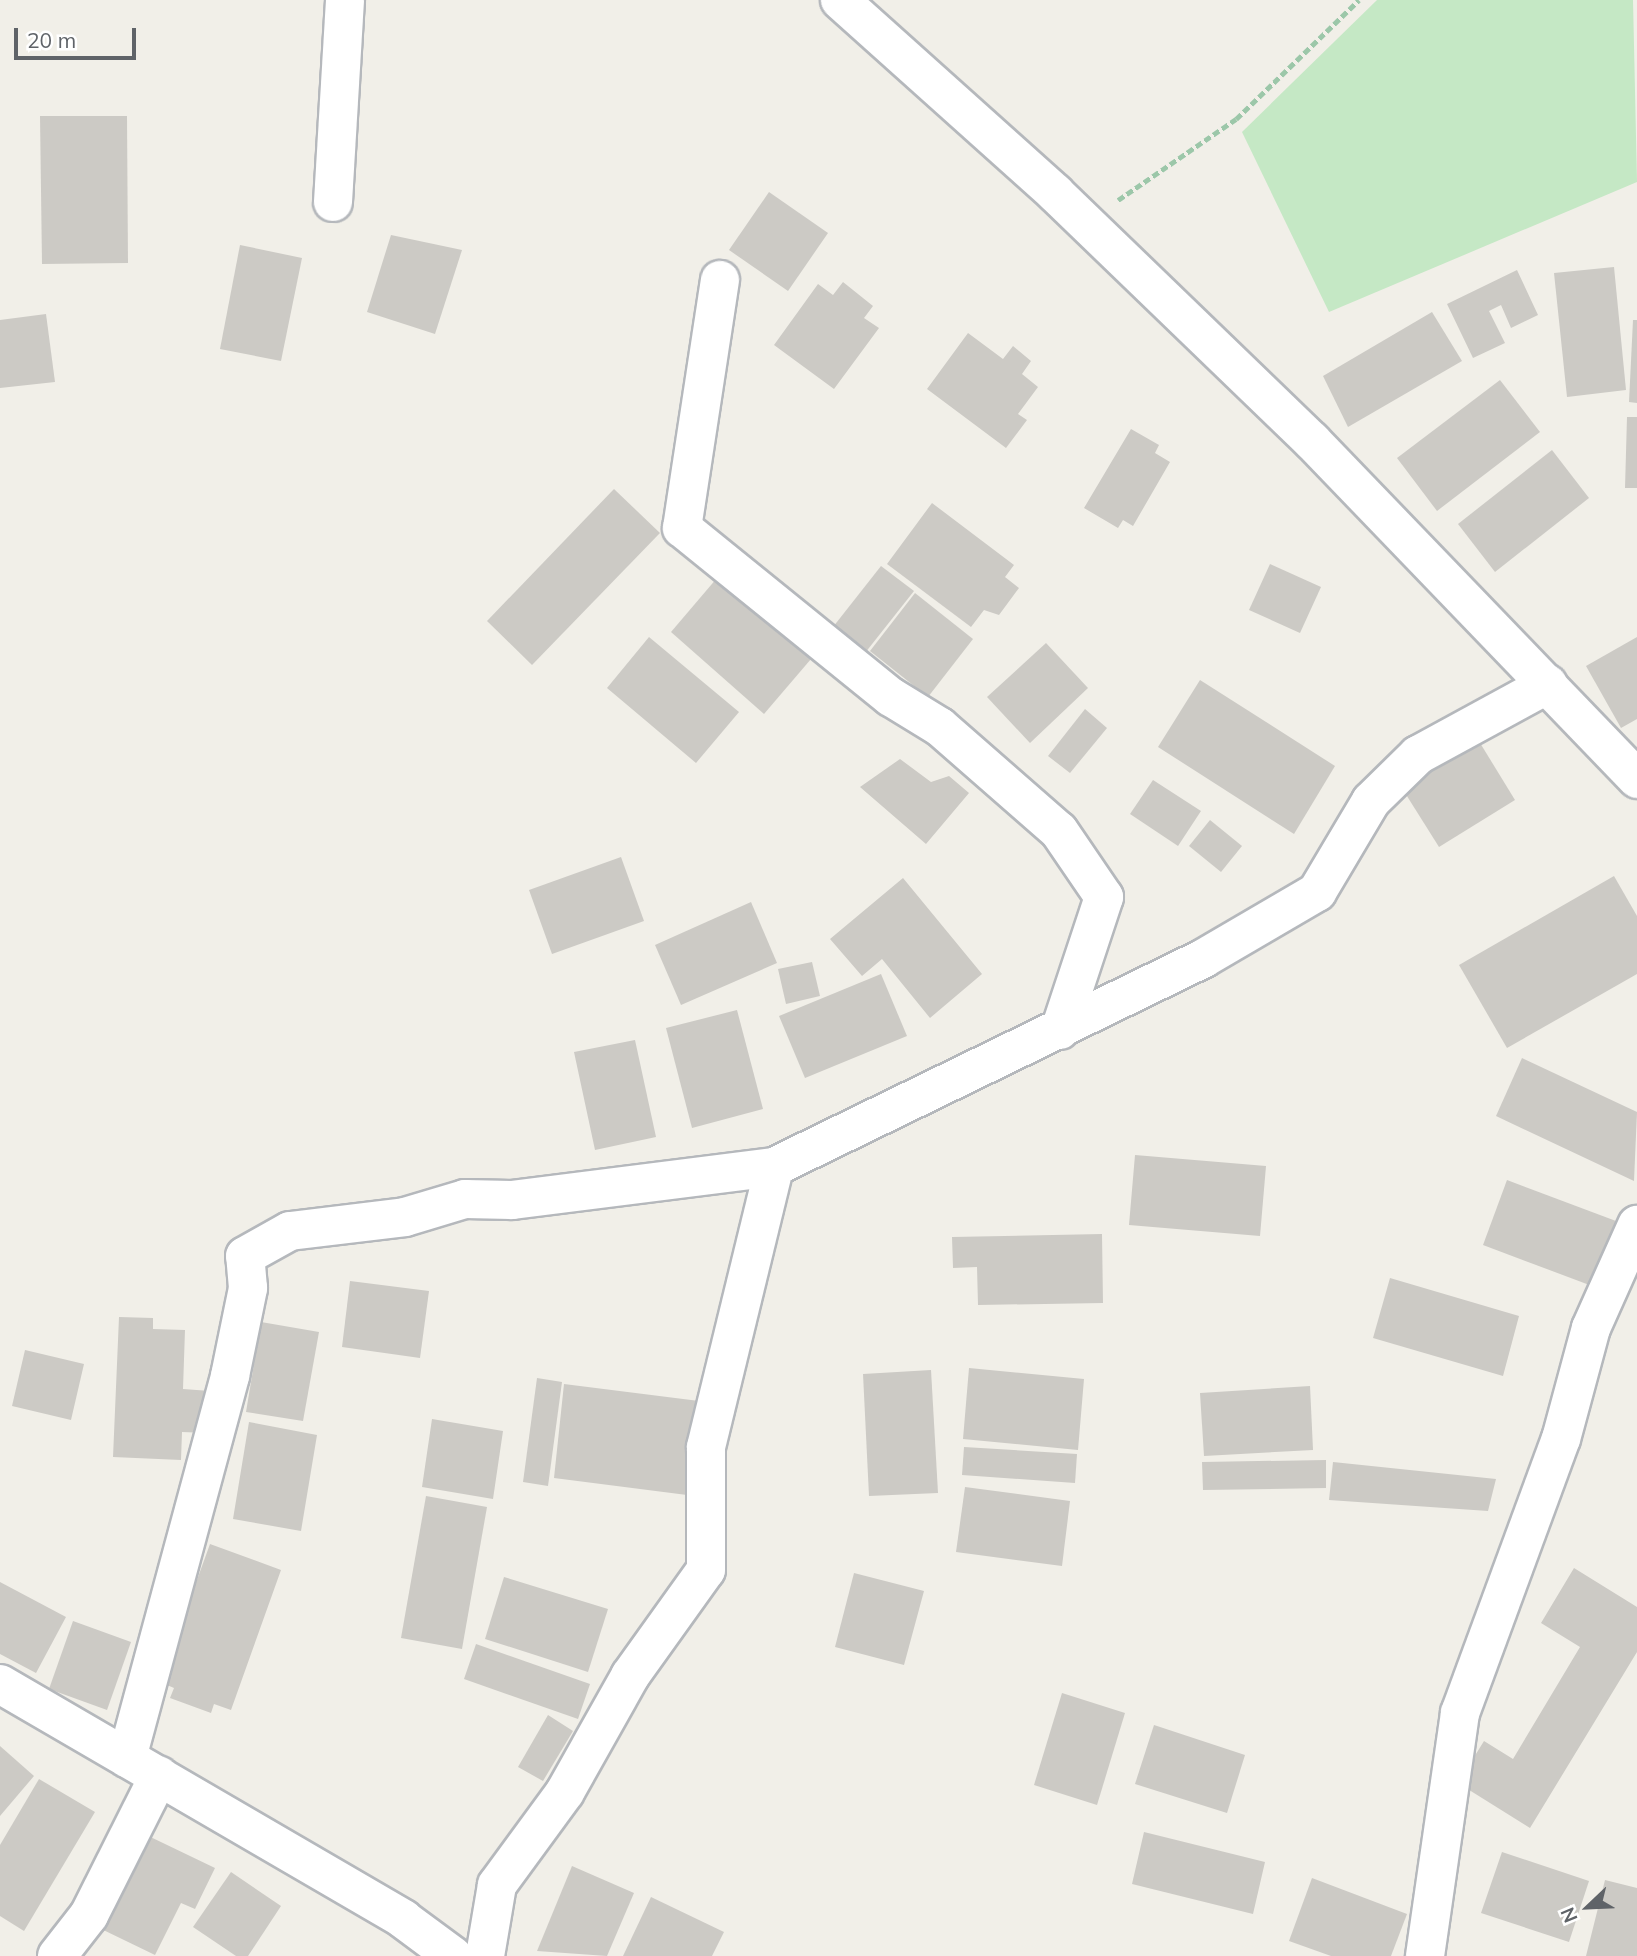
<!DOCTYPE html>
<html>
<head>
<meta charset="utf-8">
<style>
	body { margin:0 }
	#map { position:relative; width:1637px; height:1956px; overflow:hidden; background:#f1efe8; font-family:Mulish,sans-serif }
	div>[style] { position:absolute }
	.green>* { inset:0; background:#c5e8c5 }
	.building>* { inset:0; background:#cccac5 }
	.path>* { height:4.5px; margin-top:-2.25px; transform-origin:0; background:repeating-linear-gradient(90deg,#9cc7a9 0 7px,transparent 0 10.5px) }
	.roads { filter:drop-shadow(2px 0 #b5b8bc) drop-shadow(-2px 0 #b5b8bc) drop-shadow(0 2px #b5b8bc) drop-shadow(0 -2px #b5b8bc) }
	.street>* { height:38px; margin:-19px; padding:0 19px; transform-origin:19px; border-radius:19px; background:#fff }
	span { translate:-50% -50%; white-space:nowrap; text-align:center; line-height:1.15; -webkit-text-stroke:7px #fff; paint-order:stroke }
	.north { position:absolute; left:1553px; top:1872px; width:70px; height:70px; -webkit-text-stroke:5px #fff; paint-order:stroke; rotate:247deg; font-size:19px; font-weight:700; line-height:28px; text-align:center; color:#5f6368 }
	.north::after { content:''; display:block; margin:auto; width:24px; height:32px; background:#5f6368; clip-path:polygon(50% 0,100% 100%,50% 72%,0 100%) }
	.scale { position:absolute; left:14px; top:28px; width:122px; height:32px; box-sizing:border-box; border:4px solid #5f6368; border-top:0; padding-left:9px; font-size:21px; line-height:24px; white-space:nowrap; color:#5f6368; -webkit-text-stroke:5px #fff; paint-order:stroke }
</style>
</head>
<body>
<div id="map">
	<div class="green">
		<i style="clip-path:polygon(1377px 0,1633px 0,1637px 182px,1329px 312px,1242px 132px)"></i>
	</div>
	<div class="building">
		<i style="clip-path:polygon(40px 116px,127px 116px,128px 263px,42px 264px)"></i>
		<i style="clip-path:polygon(769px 192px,828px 233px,788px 291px,729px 250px)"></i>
		<i style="clip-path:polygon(391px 235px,462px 250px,435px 334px,367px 312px)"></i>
		<i style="clip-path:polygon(240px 245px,302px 258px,281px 361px,220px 349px)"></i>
		<i style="clip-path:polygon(1614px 267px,1626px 390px,1567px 397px,1554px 273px)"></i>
		<i style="clip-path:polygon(1517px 270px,1538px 315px,1511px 328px,1501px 305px,1489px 311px,1505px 343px,1473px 358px,1447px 304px)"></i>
		<i style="clip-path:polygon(843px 282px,873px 306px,864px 318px,879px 328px,834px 389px,774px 345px,818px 284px,833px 295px)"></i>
		<i style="clip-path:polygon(1432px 312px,1462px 361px,1348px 427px,1323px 376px)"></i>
		<i style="clip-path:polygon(46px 314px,55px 382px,0 388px,0 320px)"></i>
		<i style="clip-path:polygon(1633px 320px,1637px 320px,1637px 403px,1629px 402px)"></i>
		<i style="clip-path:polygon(968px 333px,1003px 359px,1013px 346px,1031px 361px,1022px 374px,1038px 387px,1018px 414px,1027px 420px,1006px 448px,927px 389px)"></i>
		<i style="clip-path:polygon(1500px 380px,1540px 432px,1437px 511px,1397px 458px)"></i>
		<i style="clip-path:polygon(1627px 417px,1637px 417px,1637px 488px,1625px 488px)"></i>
		<i style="clip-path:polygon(1131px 429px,1159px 445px,1155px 453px,1170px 462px,1133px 526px,1123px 520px,1118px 528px,1084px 508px)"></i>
		<i style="clip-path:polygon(1552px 450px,1589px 498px,1495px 572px,1458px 524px)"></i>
		<i style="clip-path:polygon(614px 489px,660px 533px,532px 665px,487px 621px)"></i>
		<i style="clip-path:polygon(932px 503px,1014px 565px,1005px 577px,1019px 588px,999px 615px,984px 610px,971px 627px,887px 564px)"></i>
		<i style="clip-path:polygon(1270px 564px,1321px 587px,1300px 633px,1249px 610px)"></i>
		<i style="clip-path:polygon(881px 566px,914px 591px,865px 653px,833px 627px)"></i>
		<i style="clip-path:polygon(717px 578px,811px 659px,764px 714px,671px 632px)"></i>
		<i style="clip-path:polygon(915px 593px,973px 639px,928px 697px,870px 651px)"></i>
		<i style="clip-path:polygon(649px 637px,739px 712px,696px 763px,607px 688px)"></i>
		<i style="clip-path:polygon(1637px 637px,1637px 719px,1621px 728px,1586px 666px)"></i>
		<i style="clip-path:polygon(1046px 643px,1088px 688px,1030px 743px,987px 697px)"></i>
		<i style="clip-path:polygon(1200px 680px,1335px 766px,1294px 834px,1158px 747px)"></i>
		<i style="clip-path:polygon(1085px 709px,1107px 728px,1070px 773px,1048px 756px)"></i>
		<i style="clip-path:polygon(1477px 738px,1515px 800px,1439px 847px,1400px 785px)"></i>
		<i style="clip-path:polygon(900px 759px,931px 782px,949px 776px,969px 793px,926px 844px,860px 787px)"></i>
		<i style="clip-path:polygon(1153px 780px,1201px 811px,1178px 846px,1130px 814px)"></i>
		<i style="clip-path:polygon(1210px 820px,1242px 846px,1221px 872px,1189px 846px)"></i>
		<i style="clip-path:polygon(621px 857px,644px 921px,552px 954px,529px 890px)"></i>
		<i style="clip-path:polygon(1614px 876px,1637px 916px,1637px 974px,1507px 1048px,1459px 965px)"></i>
		<i style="clip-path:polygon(903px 878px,982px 974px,930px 1018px,882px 959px,862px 976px,830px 939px)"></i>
		<i style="clip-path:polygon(751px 902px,777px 963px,681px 1005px,655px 945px)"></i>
		<i style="clip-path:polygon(812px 962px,820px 996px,786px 1004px,778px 969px)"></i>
		<i style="clip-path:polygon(881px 974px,907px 1036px,805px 1078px,779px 1016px)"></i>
		<i style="clip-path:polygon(737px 1010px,763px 1109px,692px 1128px,666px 1028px)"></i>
		<i style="clip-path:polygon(635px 1040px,656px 1137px,595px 1150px,574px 1052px)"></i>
		<i style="clip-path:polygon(1522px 1058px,1637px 1112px,1634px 1181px,1496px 1116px)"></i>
		<i style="clip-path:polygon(1135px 1155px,1266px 1166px,1260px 1236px,1129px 1225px)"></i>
		<i style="clip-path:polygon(1507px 1180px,1616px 1221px,1592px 1286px,1483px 1245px)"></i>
		<i style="clip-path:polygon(1102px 1234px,1103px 1303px,978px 1305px,977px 1267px,953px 1268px,952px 1237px)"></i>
		<i style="clip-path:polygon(1390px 1278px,1519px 1316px,1503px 1376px,1373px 1338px)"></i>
		<i style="clip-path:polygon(350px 1281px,429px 1291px,420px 1358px,342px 1347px)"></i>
		<i style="clip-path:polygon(119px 1317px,153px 1318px,153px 1329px,185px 1330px,183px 1389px,210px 1391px,208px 1433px,182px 1432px,181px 1460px,113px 1457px)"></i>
		<i style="clip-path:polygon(261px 1322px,319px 1332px,303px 1421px,246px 1412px)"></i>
		<i style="clip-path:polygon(25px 1350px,84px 1364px,71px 1420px,12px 1406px)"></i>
		<i style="clip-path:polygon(969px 1368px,1084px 1379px,1078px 1450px,963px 1439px)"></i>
		<i style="clip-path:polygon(931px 1370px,938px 1493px,869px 1496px,863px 1374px)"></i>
		<i style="clip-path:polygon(537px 1378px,562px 1382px,548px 1486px,523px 1482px)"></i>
		<i style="clip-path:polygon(564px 1384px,699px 1401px,687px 1495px,554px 1478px)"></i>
		<i style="clip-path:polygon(1310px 1386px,1313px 1450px,1204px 1456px,1200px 1393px)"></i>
		<i style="clip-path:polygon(432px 1419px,503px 1431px,493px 1499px,422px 1487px)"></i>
		<i style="clip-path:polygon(249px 1422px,317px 1435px,301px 1531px,233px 1519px)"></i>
		<i style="clip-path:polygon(964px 1447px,1077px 1454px,1075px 1483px,962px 1475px)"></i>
		<i style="clip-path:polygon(1326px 1460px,1326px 1488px,1203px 1490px,1202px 1462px)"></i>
		<i style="clip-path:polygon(1333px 1462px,1496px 1479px,1488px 1511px,1329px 1500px)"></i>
		<i style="clip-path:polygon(965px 1487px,1070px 1501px,1062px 1566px,956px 1552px)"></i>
		<i style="clip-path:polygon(426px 1496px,487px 1507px,462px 1649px,401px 1638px)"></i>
		<i style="clip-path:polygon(210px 1544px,281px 1570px,231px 1710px,214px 1704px,211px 1713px,170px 1698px,174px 1688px,160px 1682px)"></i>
		<i style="clip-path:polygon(1574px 1568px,1637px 1607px,1637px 1652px,1530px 1828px,1458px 1783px,1484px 1741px,1513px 1759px,1580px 1647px,1541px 1623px)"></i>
		<i style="clip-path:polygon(854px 1573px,924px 1591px,904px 1665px,835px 1647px)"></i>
		<i style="clip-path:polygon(504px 1577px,608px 1609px,588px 1672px,485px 1639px)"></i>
		<i style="clip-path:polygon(0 1582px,66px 1617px,36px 1673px,0 1654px)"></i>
		<i style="clip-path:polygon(73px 1621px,131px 1642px,107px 1710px,49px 1689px)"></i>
		<i style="clip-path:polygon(476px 1644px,590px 1684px,578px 1719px,464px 1679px)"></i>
		<i style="clip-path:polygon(1062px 1693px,1125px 1713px,1097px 1805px,1034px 1785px)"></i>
		<i style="clip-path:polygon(548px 1715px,573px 1731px,543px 1781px,518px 1767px)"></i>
		<i style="clip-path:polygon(1154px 1725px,1245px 1755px,1227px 1813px,1135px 1784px)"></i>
		<i style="clip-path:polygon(0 1746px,34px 1776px,0 1816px)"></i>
		<i style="clip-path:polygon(39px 1779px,95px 1812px,24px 1931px,0 1916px,0 1845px)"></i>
		<i style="clip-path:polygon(138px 1831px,215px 1868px,195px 1909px,181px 1903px,155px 1955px,93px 1925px)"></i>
		<i style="clip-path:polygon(1144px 1832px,1265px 1862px,1253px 1914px,1132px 1884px)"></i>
		<i style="clip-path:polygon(1502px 1852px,1589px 1881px,1569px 1942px,1481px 1913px)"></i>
		<i style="clip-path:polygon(572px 1866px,634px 1893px,607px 1956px,537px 1951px)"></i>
		<i style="clip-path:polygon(231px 1872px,281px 1906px,248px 1956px,236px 1956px,193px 1927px)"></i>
		<i style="clip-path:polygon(1312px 1878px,1407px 1914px,1391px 1956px,1331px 1956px,1289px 1941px)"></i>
		<i style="clip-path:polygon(1605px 1880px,1637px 1888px,1637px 1956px,1586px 1956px)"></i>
		<i style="clip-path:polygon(651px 1897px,724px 1932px,712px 1956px,623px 1956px)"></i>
	</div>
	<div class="path">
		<i style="left:1118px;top:200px;width:143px;rotate:-34.5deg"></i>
		<i style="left:1236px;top:119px;width:171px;rotate:-44.1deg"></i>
	</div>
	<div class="roads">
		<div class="street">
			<i style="left:840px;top:0;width:289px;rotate:41.9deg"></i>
			<i style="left:1055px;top:193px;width:357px;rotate:44deg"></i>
			<i style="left:1312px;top:441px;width:469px;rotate:46.1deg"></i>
			<i style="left:333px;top:202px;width:202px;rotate:-86.6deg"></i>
			<i style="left:720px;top:280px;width:251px;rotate:98.7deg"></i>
			<i style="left:682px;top:528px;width:269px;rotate:39deg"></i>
			<i style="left:891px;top:697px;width:57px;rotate:31.5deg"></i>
			<i style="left:940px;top:727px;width:158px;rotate:41.2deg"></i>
			<i style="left:1059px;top:831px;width:80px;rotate:55.7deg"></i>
			<i style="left:1104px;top:897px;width:140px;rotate:108.3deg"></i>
			<i style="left:0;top:1684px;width:467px;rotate:30.2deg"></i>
			<i style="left:403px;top:1919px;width:62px;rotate:36.5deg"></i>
			<i style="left:127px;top:1758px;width:396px;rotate:-74.9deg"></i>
			<i style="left:230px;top:1376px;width:90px;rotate:-78.4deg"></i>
			<i style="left:248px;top:1288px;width:32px;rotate:-95deg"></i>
			<i style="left:245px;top:1256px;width:51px;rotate:-29.1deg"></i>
			<i style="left:290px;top:1231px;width:116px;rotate:-6.9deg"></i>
			<i style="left:405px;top:1217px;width:63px;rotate:-16.7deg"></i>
			<i style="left:465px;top:1199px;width:47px;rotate:1.2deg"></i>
			<i style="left:512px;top:1200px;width:264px;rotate:-7.2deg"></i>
			<i style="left:57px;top:1956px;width:52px;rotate:-52deg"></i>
			<i style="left:89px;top:1915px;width:156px;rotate:-63.3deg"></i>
			<i style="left:485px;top:1956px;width:72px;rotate:-80.4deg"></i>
			<i style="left:497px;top:1885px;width:115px;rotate:-53.8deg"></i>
			<i style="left:565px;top:1792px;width:133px;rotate:-60.7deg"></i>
			<i style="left:630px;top:1676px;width:130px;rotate:-54.4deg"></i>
			<i style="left:706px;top:1570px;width:123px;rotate:-90deg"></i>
			<i style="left:706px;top:1447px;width:288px;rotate:-76.3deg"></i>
			<i style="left:774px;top:1167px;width:478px;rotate:-25.9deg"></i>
			<i style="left:1204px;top:958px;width:131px;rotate:-30.3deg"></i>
			<i style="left:1317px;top:892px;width:106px;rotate:-59.3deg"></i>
			<i style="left:1371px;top:801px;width:66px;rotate:-44.4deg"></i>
			<i style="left:1418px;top:755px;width:148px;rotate:-28.6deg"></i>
			<i style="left:1425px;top:1956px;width:246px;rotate:-81.8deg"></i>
			<i style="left:1460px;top:1713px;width:292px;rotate:-69.8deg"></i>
			<i style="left:1561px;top:1439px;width:115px;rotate:-74.9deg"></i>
			<i style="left:1591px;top:1328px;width:113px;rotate:-65.9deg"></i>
		</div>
	</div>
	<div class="north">N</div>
	<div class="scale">20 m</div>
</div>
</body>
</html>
